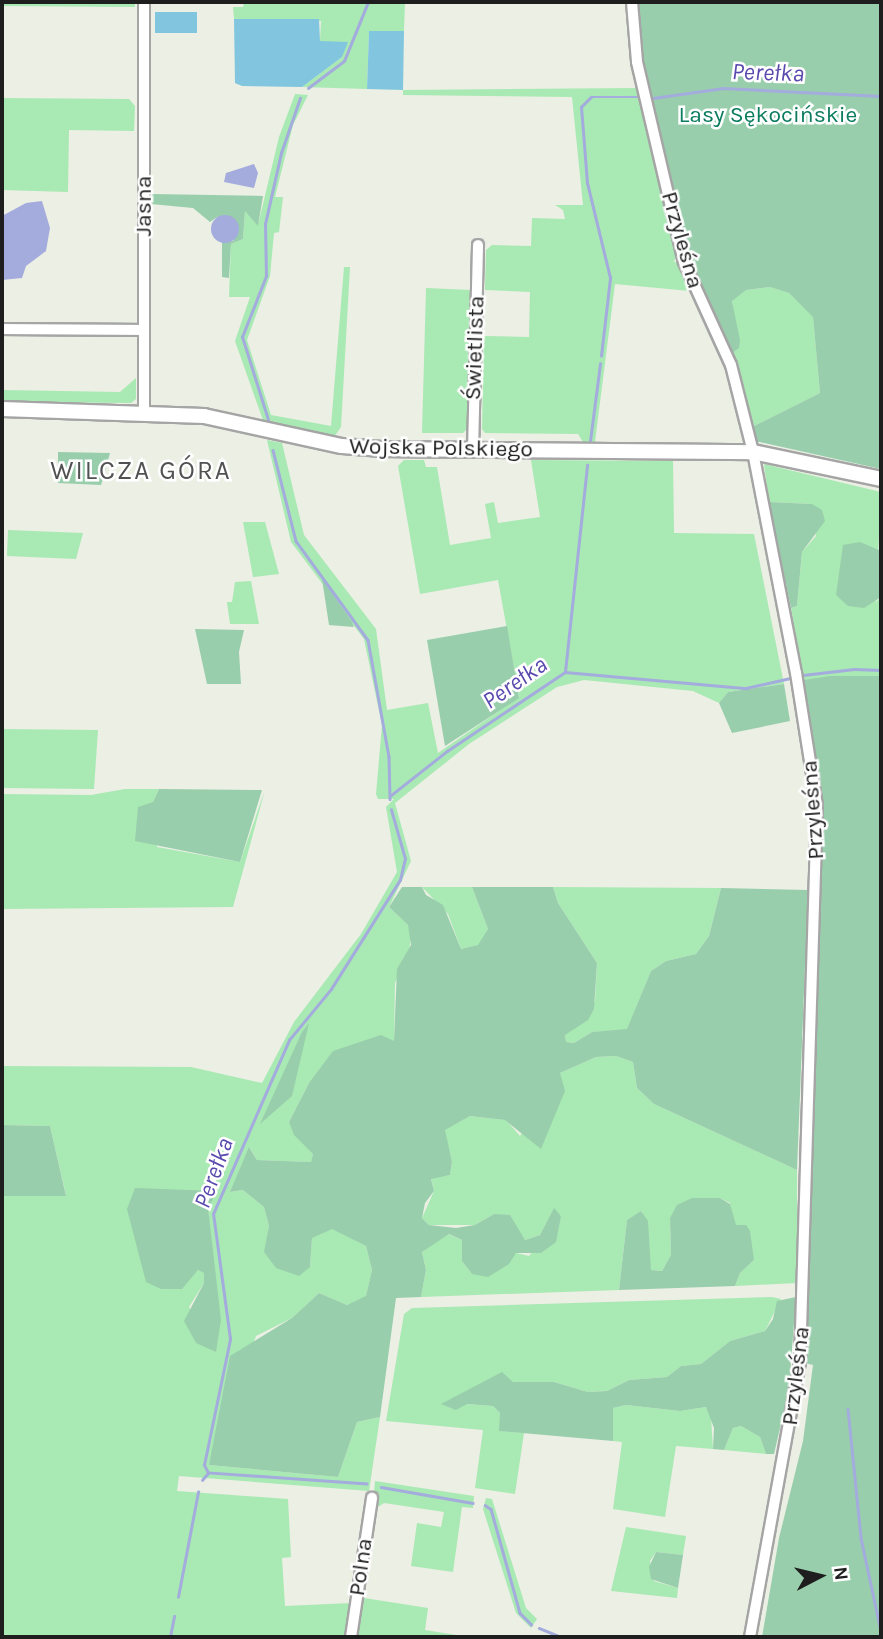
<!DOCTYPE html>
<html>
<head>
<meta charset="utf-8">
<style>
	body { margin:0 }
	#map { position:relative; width:883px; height:1639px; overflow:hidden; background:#ebefe4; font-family:Karla,sans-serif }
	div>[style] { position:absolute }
	.grass>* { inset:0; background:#a9e9b3 }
	.forest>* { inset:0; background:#98ceab }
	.pitch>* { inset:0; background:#81c6de }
	.water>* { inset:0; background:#a4abdd }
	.round { border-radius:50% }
	.stream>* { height:2.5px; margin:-1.25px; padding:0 1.25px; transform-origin:1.25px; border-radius:1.25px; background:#a4abdd }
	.roads { filter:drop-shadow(2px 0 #a5a5a5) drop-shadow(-2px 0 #a5a5a5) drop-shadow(0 2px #a5a5a5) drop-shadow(0 -2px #a5a5a5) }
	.minor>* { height:10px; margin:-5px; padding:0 5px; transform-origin:5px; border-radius:5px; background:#fff }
	.tertiary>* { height:14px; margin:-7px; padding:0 7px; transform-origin:7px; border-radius:7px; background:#fff }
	span { translate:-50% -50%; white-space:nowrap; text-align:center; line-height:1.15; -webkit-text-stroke:5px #fff; paint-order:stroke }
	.park-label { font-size:23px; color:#0b7c5e }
	.street-label { font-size:23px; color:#1e1e1e }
	.water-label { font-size:24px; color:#594aae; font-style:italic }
	.quarter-label { font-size:26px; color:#515151; letter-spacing:2px }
	.frame { position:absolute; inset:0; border:4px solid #1e1e1e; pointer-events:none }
	.north { position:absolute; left:785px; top:1541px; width:70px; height:70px; -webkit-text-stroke:5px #fff; paint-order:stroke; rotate:83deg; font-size:19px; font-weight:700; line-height:28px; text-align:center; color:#1e1e1e }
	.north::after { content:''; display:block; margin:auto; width:24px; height:32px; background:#1e1e1e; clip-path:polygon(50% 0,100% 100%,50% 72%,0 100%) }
</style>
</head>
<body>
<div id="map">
	<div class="grass">
		<i style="clip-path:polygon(2px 2px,135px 2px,135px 7px,2px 6px)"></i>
		<i style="clip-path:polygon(244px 2px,405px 2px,404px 31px,369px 31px,367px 89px,302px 87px,342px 57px,320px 41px,321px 21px,234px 19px,233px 7px,243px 7px)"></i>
		<i style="clip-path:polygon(639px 88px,655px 156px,653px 162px,660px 172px,678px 249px,674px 262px,680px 263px,690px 291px,615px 284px,595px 442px,583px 442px,578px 434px,485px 433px,482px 429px,484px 336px,529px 337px,530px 292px,485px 290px,486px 250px,492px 245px,531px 246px,532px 218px,565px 219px,563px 210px,555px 205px,583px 205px,572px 97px,403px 95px,403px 90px)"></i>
		<i style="clip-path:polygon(295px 94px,308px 95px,293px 125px,275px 197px,283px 197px,279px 232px,274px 233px,270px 276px,247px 340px,271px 415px,331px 426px,344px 267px,350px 267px,341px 427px,334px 437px,264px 423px,235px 341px,250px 297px,229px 297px,231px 244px,243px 239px,245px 211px,258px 225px,279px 137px)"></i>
		<i style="clip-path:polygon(2px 98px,129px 99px,135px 106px,134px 131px,69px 130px,68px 192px,2px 190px)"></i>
		<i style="clip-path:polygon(770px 287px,789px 293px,813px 316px,820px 393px,750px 428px,730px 355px,739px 348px,732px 300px,746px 290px)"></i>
		<i style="clip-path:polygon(426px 288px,471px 290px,467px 429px,463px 433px,422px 433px)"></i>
		<i style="clip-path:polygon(136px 378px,136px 399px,131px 403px,2px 402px,2px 390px,120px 392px)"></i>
		<i style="clip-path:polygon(evenodd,267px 440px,282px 443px,304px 535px,376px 629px,387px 710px,428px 703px,438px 753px,519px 697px,498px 580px,420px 594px,398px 466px,404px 460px,424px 460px,426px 467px,437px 467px,450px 545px,491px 538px,485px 504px,494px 502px,498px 523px,540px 517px,531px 460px,673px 461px,674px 533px,754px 534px,784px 684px,728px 692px,719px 703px,693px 691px,584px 680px,557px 687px,469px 744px,395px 803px,411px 861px,389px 907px,408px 925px,411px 935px,409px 953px,395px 983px,394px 1042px,309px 1083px,289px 1122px,313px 1154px,311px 1162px,257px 1160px,250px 1148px,231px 1192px,243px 1190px,264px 1207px,269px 1226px,265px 1252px,310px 1267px,312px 1237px,332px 1228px,366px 1246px,372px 1270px,366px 1297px,347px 1305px,319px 1293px,292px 1318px,256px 1336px,209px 1465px,338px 1477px,357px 1422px,380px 1417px,369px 1491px,179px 1476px,177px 1491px,288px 1499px,291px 1557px,282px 1558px,285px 1606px,351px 1603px,348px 1637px,2px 1637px,2px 1196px,66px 1195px,50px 1126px,2px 1125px,2px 1066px,191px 1067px,262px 1083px,294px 1022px,361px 934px,397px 872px,386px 807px,394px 799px,378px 799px,376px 794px,382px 725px,364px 639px,291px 542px,267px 440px,135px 1188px,208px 1208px,215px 1352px,189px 1307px,204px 1283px,205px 1273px,198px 1270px,193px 1275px,135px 1188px)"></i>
		<i style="clip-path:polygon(764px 464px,881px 492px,876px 602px,881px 597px,881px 676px,804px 680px,791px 608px,797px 606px,802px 552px,816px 536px,812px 504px,769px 502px)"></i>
		<i style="clip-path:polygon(243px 522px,265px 522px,279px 574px,253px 577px)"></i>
		<i style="clip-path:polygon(8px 530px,83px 533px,76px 559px,7px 556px)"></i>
		<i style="clip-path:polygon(251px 581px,259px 624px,230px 624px,227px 602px,232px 602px,235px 582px)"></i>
		<i style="clip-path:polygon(2px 729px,98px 730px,94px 789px,2px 788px)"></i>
		<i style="clip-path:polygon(125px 789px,159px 789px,153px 802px,157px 847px,240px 862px,265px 790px,233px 907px,2px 909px,2px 794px,91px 795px)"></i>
		<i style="clip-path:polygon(422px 887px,472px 887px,488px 929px,479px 945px,461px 949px,448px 914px)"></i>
		<i style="clip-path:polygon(553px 887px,721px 888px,709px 936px,696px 954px,666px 961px,651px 971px,627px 1030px,592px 1032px,574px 1043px,566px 1042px,565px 1035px,595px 1001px,597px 963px,558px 903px)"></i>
		<i style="clip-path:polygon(616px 1056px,633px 1062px,637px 1088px,654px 1104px,797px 1170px,797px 1283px,735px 1286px,740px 1273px,754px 1260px,731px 1217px,730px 1203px,720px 1198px,692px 1198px,670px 1218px,671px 1255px,662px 1271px,651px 1270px,642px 1211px,627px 1220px,619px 1290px,421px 1297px,426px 1270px,422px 1252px,435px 1242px,448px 1234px,462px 1240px,462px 1261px,472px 1274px,516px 1253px,529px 1256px,561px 1216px,554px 1209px,540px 1235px,525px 1240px,494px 1214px,475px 1225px,429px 1225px,422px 1218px,434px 1191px,431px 1178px,450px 1175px,452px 1162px,444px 1130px,470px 1116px,506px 1120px,520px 1136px,560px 1073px,596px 1057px)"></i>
		<i style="clip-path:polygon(772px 1297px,781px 1299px,765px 1331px,730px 1341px,701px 1364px,681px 1366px,667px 1377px,629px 1380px,607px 1391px,588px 1392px,554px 1382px,513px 1382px,466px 1404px,493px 1406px,500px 1413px,500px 1431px,524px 1433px,515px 1494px,475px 1488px,483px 1430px,386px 1421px,404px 1314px,412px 1308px)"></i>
		<i style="clip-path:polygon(626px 1405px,680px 1411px,706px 1407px,711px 1417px,713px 1449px,676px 1446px,665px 1517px,613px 1509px,622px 1442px,613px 1441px,613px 1408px)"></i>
		<i style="clip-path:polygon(741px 1426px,760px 1437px,766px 1454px,724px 1450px,733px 1428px)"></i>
		<i style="clip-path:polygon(375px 1481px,474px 1496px,473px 1508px,462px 1507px,453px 1572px,411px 1566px,417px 1523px,441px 1527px,444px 1512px,384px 1503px,375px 1509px,379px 1494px,374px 1492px)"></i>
		<i style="clip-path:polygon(486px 1498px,492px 1499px,526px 1608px,537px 1619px,531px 1628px,516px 1613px,483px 1509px)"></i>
		<i style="clip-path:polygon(626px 1527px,686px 1536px,683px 1555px,656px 1552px,650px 1561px,654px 1581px,678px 1588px,677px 1598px,611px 1591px)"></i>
		<i style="clip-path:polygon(364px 1598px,428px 1608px,425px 1630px,469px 1637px,357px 1637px)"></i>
	</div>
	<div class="forest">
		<i style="clip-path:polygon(633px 2px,881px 2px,881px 469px,755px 441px,750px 428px,820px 393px,813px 317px,789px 293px,770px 287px,746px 290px,732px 301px,740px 340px,739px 348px,730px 355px,687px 263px,640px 62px)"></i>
		<i style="clip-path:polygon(152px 194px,263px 196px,258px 226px,245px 211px,243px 239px,231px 244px,229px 278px,222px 277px,222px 242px,234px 241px,217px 217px,210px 222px,193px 208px,151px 204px)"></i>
		<i style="clip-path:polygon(58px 452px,110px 453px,101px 485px,58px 483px)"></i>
		<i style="clip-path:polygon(769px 502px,812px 504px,822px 510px,825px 521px,802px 552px,797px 606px,791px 608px)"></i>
		<i style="clip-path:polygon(860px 542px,881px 551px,881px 597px,864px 608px,848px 606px,836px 595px,843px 545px)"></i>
		<i style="clip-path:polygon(322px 579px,352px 622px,354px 627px,329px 625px)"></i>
		<i style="clip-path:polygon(507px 626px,519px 698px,445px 746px,427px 640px)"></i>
		<i style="clip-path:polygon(195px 629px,244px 630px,239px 652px,241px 684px,207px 684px)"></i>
		<i style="clip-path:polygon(830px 676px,881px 676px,881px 1637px,762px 1637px,779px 1538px,803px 1441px,813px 1365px,805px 1363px,824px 807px,804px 680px)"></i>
		<i style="clip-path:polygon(784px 684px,790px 721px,732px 733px,719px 703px,728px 692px)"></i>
		<i style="clip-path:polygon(159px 789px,262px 790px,240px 862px,135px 841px,138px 807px,153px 802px)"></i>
		<i style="clip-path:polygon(402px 887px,422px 887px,426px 895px,443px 905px,461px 949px,478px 945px,488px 929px,472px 887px,553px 887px,558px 903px,597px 963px,594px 1009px,588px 1020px,565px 1035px,566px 1042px,574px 1043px,592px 1032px,627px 1029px,651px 971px,666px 961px,696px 954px,709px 936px,721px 888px,808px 890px,797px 1170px,654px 1104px,637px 1088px,633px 1062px,616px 1056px,596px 1057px,560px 1073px,565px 1091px,541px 1149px,505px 1120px,470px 1116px,445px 1130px,452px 1162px,450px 1175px,431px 1179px,434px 1191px,425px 1203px,422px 1218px,429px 1225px,456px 1228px,475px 1225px,494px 1214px,510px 1215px,525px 1240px,540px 1235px,554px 1208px,561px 1216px,556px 1242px,541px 1253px,516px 1253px,509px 1264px,488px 1277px,472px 1274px,462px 1261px,462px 1240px,449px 1234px,422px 1252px,426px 1270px,421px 1297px,396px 1298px,380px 1417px,357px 1422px,338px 1477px,209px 1465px,230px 1356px,292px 1318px,319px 1293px,347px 1305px,366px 1296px,372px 1270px,366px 1246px,332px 1229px,312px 1238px,310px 1267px,299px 1276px,276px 1268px,264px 1252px,269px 1226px,264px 1207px,243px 1190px,230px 1192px,249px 1147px,257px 1160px,311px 1162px,313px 1154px,294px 1135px,289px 1122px,309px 1083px,333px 1051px,381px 1035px,394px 1041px,397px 969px,411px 945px,408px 925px,389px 907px)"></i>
		<i style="clip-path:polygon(309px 1023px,292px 1096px,260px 1124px,302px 1032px)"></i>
		<i style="clip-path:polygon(2px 1125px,50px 1126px,66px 1196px,2px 1196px)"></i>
		<i style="clip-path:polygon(135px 1188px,217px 1191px,208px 1208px,221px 1320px,216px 1352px,196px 1343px,184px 1321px,204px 1283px,204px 1273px,198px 1270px,182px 1289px,161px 1289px,146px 1282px,127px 1209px)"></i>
		<i style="clip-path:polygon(692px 1198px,720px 1198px,730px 1204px,736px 1225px,746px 1225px,750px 1231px,754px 1260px,740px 1273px,735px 1286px,619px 1290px,627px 1220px,641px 1211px,648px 1221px,651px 1270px,662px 1271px,671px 1255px,670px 1218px,677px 1205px)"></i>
		<i style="clip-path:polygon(796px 1297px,789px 1389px,774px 1454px,766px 1454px,760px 1437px,741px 1426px,733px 1428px,724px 1450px,713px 1449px,714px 1428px,706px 1407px,680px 1411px,626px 1405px,613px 1408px,613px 1441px,499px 1431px,500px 1413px,493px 1406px,467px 1404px,456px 1410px,441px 1404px,502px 1372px,513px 1382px,554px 1382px,588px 1392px,607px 1391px,629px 1380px,667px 1377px,681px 1366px,701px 1364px,730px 1341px,765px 1331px,773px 1319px,777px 1301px)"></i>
		<i style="clip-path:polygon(656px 1552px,683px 1555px,678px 1588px,651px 1579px,649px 1567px)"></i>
	</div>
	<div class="pitch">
		<i style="clip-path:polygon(155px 12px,197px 12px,197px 33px,155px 33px)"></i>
		<i style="clip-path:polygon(234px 19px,319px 19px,320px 41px,348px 42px,342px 57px,302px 87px,242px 86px,235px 83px)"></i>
		<i style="clip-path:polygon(369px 31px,404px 31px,403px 90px,367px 89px)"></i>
	</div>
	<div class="water">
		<i style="clip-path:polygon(254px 164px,258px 173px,254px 188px,224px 182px,226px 173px)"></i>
		<i style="clip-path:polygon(42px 201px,50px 228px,46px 251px,26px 266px,22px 278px,2px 280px,2px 216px,26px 203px)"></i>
		<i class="round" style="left:211px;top:215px;width:28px;height:28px"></i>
	</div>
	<div class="stream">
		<i style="left:308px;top:88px;width:45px;rotate:-36.9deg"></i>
		<i style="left:344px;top:61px;width:64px;rotate:-67.9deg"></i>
		<i style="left:653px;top:98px;width:71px;rotate:-8.1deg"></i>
		<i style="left:723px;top:88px;width:158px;rotate:2.9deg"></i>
		<i style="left:601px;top:356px;width:79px;rotate:-83.4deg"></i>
		<i style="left:610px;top:278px;width:98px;rotate:-103.6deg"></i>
		<i style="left:587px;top:183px;width:76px;rotate:-94.5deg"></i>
		<i style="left:581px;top:107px;width:14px;rotate:-45deg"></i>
		<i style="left:591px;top:97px;width:48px"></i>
		<i style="left:269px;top:423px;width:90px;rotate:-107.4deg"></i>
		<i style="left:242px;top:337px;width:66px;rotate:-68.5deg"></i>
		<i style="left:266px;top:276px;width:52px;rotate:-91.1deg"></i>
		<i style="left:265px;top:224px;width:73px;rotate:-77.3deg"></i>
		<i style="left:281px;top:153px;width:58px;rotate:-70.9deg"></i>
		<i style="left:590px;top:441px;width:78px;rotate:-82.6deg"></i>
		<i style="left:273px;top:450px;width:94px;rotate:75.8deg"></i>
		<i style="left:296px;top:541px;width:122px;rotate:54deg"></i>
		<i style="left:368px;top:640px;width:119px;rotate:79.8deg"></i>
		<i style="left:389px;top:757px;width:42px;rotate:88.6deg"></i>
		<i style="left:565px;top:672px;width:182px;rotate:5.1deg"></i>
		<i style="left:746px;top:688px;width:45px;rotate:-12.8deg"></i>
		<i style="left:803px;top:675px;width:51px;rotate:-6.7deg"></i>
		<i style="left:854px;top:669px;width:27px;rotate:2deg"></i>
		<i style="left:390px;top:796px;width:73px;rotate:-38.3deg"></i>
		<i style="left:447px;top:751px;width:142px;rotate:-33.8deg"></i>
		<i style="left:565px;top:672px;width:208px;rotate:-83.9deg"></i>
		<i style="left:848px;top:1409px;width:130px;rotate:84.2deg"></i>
		<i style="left:861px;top:1538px;width:95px;rotate:77.9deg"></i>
		<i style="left:202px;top:1480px;width:9px;rotate:-49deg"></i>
		<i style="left:367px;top:1484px;width:159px;rotate:-176deg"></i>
		<i style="left:208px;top:1473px;width:9px;rotate:-117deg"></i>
		<i style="left:204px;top:1465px;width:129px;rotate:-78.3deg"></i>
		<i style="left:230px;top:1339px;width:126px;rotate:-97.7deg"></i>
		<i style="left:213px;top:1214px;width:190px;rotate:-66.4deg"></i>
		<i style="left:289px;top:1040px;width:66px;rotate:-50.5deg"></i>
		<i style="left:331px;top:989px;width:129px;rotate:-57.7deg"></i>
		<i style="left:400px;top:880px;width:22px;rotate:-77deg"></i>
		<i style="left:405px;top:859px;width:51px;rotate:-105.9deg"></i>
		<i style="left:381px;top:1487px;width:93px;rotate:9.9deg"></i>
		<i style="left:485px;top:1505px;width:7px;rotate:34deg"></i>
		<i style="left:491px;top:1509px;width:108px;rotate:74.4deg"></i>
		<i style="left:520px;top:1613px;width:16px;rotate:45deg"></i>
		<i style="left:178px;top:1597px;width:107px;rotate:-79.2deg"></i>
		<i style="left:539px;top:1628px;width:24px;rotate:22deg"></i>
		<i style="left:170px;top:1637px;width:21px;rotate:-79deg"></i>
	</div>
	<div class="roads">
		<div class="minor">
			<i style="left:632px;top:2px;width:60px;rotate:85.2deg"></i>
			<i style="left:637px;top:62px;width:205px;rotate:76.8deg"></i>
			<i style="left:684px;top:262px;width:113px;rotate:65.5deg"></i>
			<i style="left:731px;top:365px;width:90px;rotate:75.8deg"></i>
			<i style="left:753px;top:452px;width:225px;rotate:79deg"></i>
			<i style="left:796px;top:673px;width:135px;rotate:81deg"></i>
			<i style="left:817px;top:806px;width:556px;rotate:91.75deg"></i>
			<i style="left:800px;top:1362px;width:280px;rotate:100.3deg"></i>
			<i style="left:2px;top:329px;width:142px;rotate:0.4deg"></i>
			<i style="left:144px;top:411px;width:409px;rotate:-90deg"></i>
			<i style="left:473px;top:451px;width:206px;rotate:-88.6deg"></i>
			<i style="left:351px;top:1637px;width:141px;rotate:-81.4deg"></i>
		</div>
		<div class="tertiary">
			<i style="left:2px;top:409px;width:202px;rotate:2deg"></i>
			<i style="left:204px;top:416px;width:141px;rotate:12.3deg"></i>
			<i style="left:342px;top:446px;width:40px;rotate:4.3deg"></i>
			<i style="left:382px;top:449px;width:371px;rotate:0.5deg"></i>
			<i style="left:753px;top:452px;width:131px;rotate:11.9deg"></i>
		</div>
	</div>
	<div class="park-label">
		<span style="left:768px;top:115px">Lasy Sękocińskie</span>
	</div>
	<div class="street-label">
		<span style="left:144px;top:206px;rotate:-90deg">Jasna</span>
		<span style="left:682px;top:240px;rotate:74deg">Przyleśna</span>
		<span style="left:475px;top:348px;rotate:-88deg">Świetlista</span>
		<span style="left:441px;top:448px;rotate:1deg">Wojska Polskiego</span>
		<span style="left:813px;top:810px;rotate:-94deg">Przyleśna</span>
		<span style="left:796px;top:1376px;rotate:-83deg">Przyleśna</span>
		<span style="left:361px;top:1567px;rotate:-82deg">Polna</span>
	</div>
	<div class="water-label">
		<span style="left:768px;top:73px;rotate:2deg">Perełka</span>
		<span style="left:515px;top:683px;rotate:-35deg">Perełka</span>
		<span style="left:214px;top:1173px;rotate:-70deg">Perełka</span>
	</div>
	<div class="quarter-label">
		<span style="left:141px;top:471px">WILCZA GÓRA</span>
	</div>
	<div class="frame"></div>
	<div class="north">N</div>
</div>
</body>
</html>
